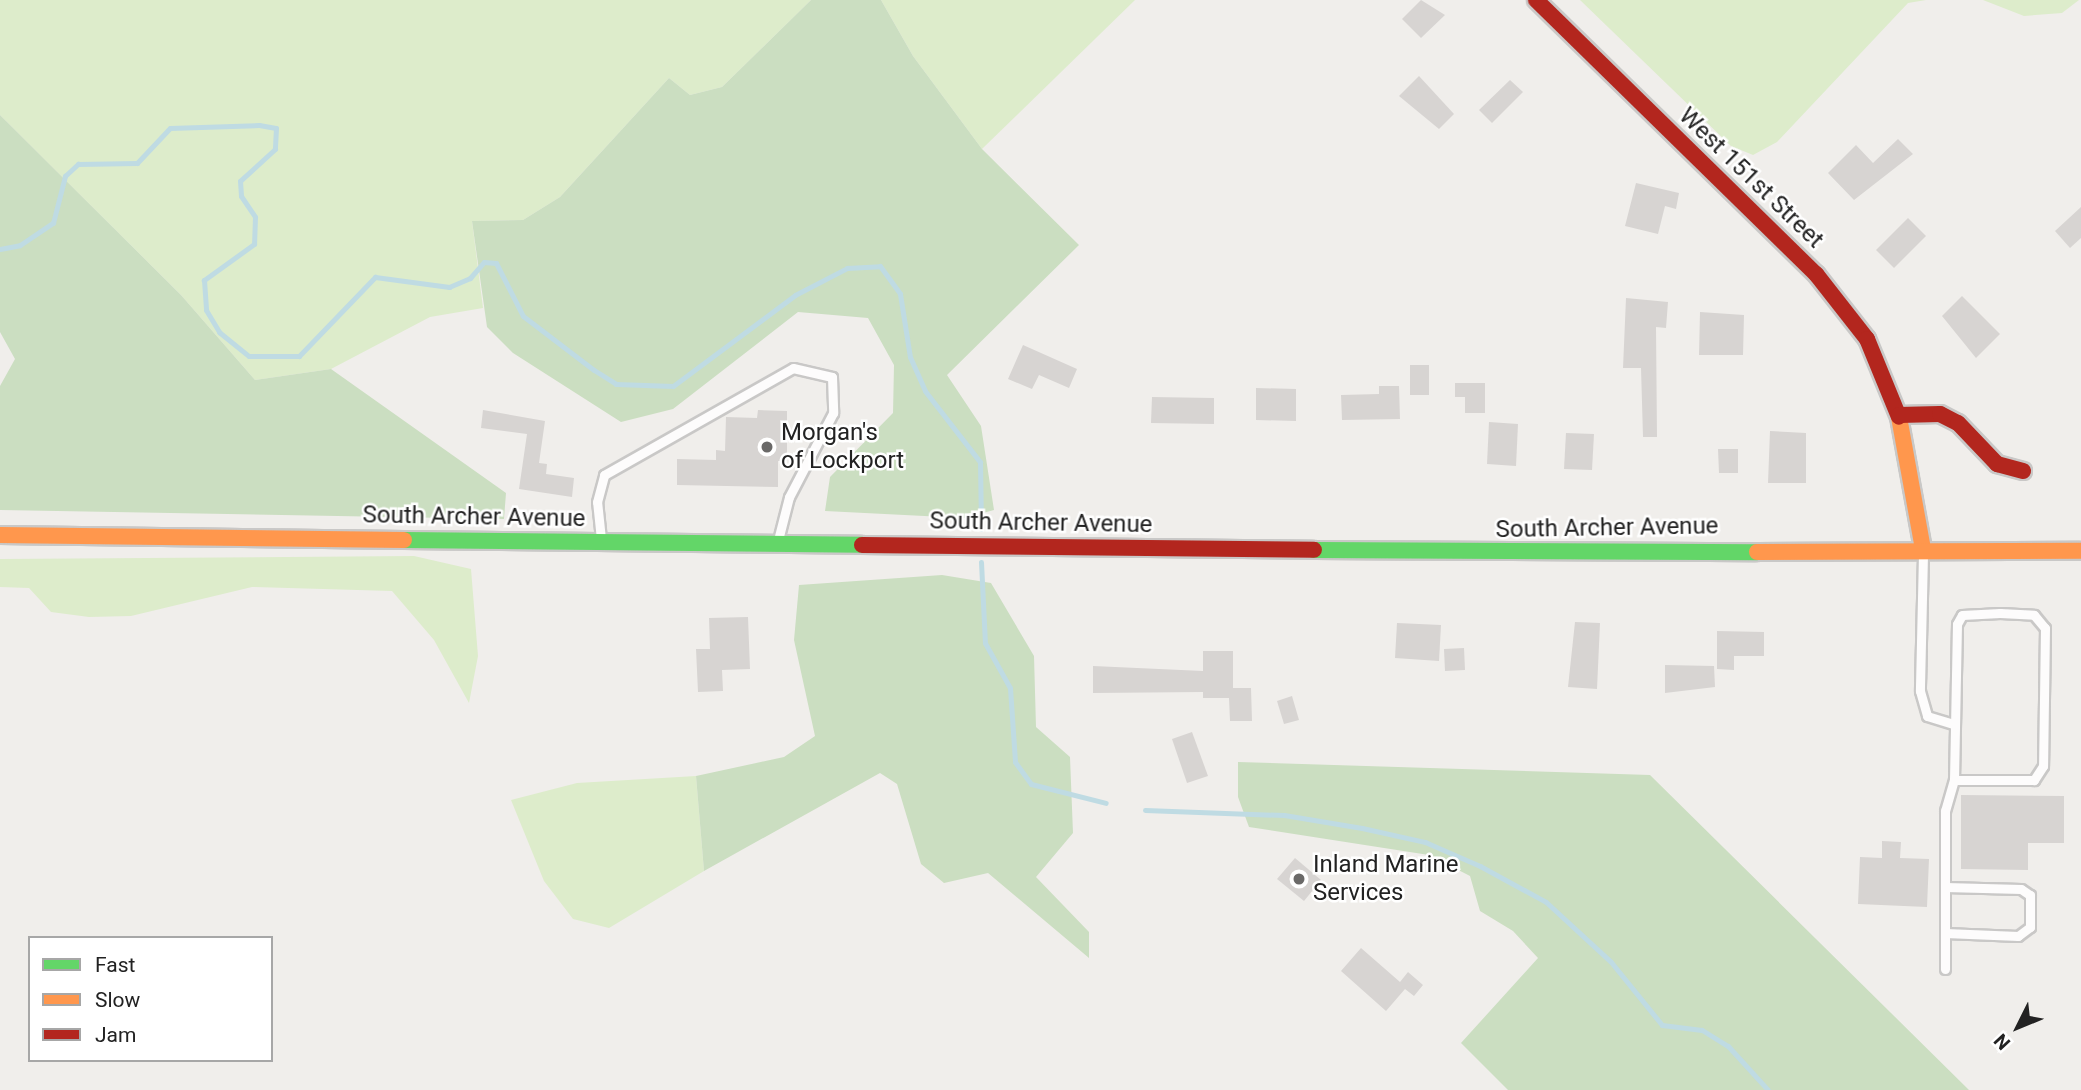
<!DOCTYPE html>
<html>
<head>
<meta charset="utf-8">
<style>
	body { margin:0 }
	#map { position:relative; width:2081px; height:1090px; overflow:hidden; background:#f0eeeb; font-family:Roboto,sans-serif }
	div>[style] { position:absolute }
	.grass>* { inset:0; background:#ddeccb }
	.forest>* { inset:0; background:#cbdec1 }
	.stream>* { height:5px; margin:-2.5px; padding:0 2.5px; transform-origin:2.5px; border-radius:2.5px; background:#bfdbe3 }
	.building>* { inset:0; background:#d7d4d2 }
	.roads { filter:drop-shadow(2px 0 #c9c8c7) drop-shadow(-2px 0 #c9c8c7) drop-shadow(0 2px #c9c8c7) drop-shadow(0 -2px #c9c8c7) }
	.lane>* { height:9px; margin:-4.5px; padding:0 4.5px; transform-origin:4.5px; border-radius:4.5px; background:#fdfcfc }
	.fast>* { height:16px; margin:-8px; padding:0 8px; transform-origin:8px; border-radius:8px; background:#63d668 }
	.slow>* { height:16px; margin:-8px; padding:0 8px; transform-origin:8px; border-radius:8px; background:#ff974d }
	.jam>* { height:16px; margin:-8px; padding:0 8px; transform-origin:8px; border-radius:8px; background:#b3261e }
	.dots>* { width:19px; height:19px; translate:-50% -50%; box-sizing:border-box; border:4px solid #fff; border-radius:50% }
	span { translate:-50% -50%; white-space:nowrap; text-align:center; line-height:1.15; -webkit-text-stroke:5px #fff; paint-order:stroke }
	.street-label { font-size:24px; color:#222 }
	.poi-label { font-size:24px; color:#222 }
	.left { translate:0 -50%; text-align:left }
	.legend { position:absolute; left:28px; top:936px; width:245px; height:126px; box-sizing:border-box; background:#fff; border:2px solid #a7a7a7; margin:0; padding:9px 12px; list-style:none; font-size:21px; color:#222 }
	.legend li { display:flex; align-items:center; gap:14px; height:35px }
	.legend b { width:35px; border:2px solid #a7a7a7 }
	.north { position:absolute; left:1983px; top:992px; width:70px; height:70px; -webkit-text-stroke:5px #fff; paint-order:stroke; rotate:227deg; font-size:19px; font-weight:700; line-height:28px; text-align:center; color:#222 }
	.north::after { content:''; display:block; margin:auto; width:24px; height:32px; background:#222; clip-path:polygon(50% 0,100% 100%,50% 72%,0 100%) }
</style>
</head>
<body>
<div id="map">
	<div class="grass">
		<i style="clip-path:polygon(0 0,811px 0,722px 87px,690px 95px,669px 78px,560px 197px,523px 220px,472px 221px,483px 308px,430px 317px,331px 369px,255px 380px,181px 295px,0 115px)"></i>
		<i style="clip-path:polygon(881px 0,1135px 0,982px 149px,913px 56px)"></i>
		<i style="clip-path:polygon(1580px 0,1926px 0,1908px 3px,1777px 142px,1753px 155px,1731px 146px)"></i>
		<i style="clip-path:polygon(1983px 0,2079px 0,2062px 13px,2024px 16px)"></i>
		<i style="clip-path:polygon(414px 556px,471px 569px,478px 656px,469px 703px,434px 640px,392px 591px,252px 587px,131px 616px,89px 617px,51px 612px,29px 588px,0 587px,0 559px)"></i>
		<i style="clip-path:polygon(696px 776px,704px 871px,609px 928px,573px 919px,544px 881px,511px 800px,577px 783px)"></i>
	</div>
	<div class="forest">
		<i style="clip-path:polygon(811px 0,881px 0,913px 56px,982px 149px,1079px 245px,947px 375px,981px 426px,994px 510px,964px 518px,825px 511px,830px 477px,893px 413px,894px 365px,868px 318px,798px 312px,673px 409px,621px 422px,513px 353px,487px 327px,472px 221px,523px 220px,560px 197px,669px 78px,690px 95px,722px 87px)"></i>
		<i style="clip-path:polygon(0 115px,181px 295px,255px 380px,331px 369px,506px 493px,504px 519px,0 510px,0 386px,15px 359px,0 332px)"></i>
		<i style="clip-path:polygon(942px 575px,991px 583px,1034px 656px,1036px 727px,1070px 757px,1073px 833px,1036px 877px,1089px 932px,1089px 958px,988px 873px,944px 883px,921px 864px,897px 784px,880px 773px,704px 871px,696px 776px,784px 757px,815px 736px,794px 640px,799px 585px)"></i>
		<i style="clip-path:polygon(1238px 762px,1650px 775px,1969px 1090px,1508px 1090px,1461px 1043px,1538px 958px,1513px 931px,1480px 911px,1470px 876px,1429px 855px,1249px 827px,1238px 797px)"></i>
	</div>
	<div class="stream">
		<i style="left:0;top:249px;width:20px;rotate:-11deg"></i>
		<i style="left:20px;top:245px;width:40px;rotate:-34deg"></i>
		<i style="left:53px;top:223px;width:49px;rotate:-75.7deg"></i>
		<i style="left:65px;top:176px;width:18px;rotate:-43deg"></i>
		<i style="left:78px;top:164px;width:59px;rotate:-1deg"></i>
		<i style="left:137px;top:163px;width:48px;rotate:-46.7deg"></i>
		<i style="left:170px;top:128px;width:89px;rotate:-1.9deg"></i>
		<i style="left:259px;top:125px;width:17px;rotate:10deg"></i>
		<i style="left:276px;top:128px;width:21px;rotate:93deg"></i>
		<i style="left:275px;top:149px;width:47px;rotate:137.6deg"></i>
		<i style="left:240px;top:181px;width:15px;rotate:86deg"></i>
		<i style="left:241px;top:196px;width:25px;rotate:56deg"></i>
		<i style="left:255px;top:217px;width:27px;rotate:92deg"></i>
		<i style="left:254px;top:244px;width:62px;rotate:144.2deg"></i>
		<i style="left:204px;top:280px;width:30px;rotate:86deg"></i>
		<i style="left:206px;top:310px;width:26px;rotate:59deg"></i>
		<i style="left:219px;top:332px;width:38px;rotate:39deg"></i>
		<i style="left:249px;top:356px;width:50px"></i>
		<i style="left:299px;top:356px;width:110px;rotate:-46.1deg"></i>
		<i style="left:375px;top:277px;width:75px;rotate:7.7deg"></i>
		<i style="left:449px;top:287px;width:23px;rotate:-23deg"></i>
		<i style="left:470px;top:278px;width:21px;rotate:-49deg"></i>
		<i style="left:484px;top:262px;width:12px;rotate:5deg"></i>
		<i style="left:496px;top:263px;width:59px;rotate:63deg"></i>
		<i style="left:523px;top:316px;width:89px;rotate:37.3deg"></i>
		<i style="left:594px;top:370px;width:26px;rotate:32deg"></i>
		<i style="left:616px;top:384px;width:57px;rotate:2deg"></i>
		<i style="left:673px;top:386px;width:152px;rotate:-36.7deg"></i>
		<i style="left:795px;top:295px;width:59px;rotate:-27.4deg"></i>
		<i style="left:847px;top:268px;width:33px;rotate:-3deg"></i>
		<i style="left:880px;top:266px;width:34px;rotate:54deg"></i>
		<i style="left:900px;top:294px;width:64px;rotate:81deg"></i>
		<i style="left:910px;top:357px;width:37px;rotate:66deg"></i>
		<i style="left:925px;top:391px;width:90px;rotate:52.2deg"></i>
		<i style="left:980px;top:462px;width:67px;rotate:89.1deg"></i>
		<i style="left:981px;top:562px;width:81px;rotate:87.2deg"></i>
		<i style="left:985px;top:643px;width:51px;rotate:60.9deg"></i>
		<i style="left:1010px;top:688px;width:74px;rotate:86.1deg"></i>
		<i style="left:1015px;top:762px;width:27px;rotate:54deg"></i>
		<i style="left:1031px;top:784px;width:77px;rotate:14.2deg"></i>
		<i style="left:1145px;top:810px;width:139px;rotate:2.1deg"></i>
		<i style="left:1284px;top:815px;width:79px;rotate:9.5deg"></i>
		<i style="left:1362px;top:828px;width:65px;rotate:12.5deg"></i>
		<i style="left:1425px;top:842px;width:60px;rotate:23.6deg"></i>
		<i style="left:1480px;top:866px;width:75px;rotate:28.6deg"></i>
		<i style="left:1546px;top:902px;width:88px;rotate:42.7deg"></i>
		<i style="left:1611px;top:962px;width:81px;rotate:51deg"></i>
		<i style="left:1662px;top:1025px;width:40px;rotate:7.1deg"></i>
		<i style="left:1702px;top:1030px;width:31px;rotate:32deg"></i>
		<i style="left:1728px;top:1046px;width:59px;rotate:47.7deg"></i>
	</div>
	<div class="building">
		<i style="clip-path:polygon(1421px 0,1445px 15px,1421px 38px,1402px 19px)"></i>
		<i style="clip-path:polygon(1419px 76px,1454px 114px,1439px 129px,1399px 96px)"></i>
		<i style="clip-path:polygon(1510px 80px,1523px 92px,1492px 123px,1479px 110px)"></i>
		<i style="clip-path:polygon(1898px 139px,1913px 154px,1854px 200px,1828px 173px,1856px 145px,1873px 163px)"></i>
		<i style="clip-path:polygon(1636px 183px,1679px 193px,1676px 209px,1665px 206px,1658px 234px,1625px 226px)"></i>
		<i style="clip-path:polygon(2081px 207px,2081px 238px,2070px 248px,2055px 231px)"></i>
		<i style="clip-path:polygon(1908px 218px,1926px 236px,1894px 268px,1876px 250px)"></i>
		<i style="clip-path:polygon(1962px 296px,2000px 334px,1976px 358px,1942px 316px)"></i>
		<i style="clip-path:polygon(1626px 298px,1668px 302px,1666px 328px,1656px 327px,1657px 437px,1643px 437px,1641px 368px,1623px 368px)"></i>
		<i style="clip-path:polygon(1700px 312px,1744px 315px,1743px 355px,1699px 355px)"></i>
		<i style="clip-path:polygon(1023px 345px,1077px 369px,1069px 388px,1039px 375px,1032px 389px,1008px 379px)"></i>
		<i style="clip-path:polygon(1410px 365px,1429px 365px,1429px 395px,1410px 395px)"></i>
		<i style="clip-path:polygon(1455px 383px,1485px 383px,1485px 413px,1465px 413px,1465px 397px,1455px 397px)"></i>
		<i style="clip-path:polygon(1379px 386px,1399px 386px,1400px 419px,1342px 420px,1341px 395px,1379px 394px)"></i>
		<i style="clip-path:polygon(1256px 388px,1296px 389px,1296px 421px,1256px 420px)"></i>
		<i style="clip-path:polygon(1152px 397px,1214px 398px,1214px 424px,1151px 423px)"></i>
		<i style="clip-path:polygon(483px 410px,545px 421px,539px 463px,547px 464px,546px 474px,574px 478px,572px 497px,519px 489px,527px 434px,481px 428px)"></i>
		<i style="clip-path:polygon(758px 410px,787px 411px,787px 461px,778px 461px,778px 487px,677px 485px,677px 459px,716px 460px,716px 450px,725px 451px,726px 417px,757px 418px)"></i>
		<i style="clip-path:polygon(1489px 422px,1518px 424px,1516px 466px,1487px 464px)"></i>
		<i style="clip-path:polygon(1770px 431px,1806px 433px,1806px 483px,1768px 483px)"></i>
		<i style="clip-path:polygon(1566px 433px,1594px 434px,1592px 470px,1564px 469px)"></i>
		<i style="clip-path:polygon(1718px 449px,1738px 449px,1738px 473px,1719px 473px)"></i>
		<i style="clip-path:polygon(748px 617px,750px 669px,722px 670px,723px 691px,698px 692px,696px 649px,710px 649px,709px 618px)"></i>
		<i style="clip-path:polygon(1575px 622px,1600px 623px,1597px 689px,1568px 687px)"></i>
		<i style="clip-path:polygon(1397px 623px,1441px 625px,1439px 661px,1395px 658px)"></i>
		<i style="clip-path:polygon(1717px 631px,1764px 632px,1764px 656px,1734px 656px,1734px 670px,1717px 669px)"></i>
		<i style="clip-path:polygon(1464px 648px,1465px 670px,1445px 671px,1444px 649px)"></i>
		<i style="clip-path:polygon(1203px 651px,1233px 651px,1233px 688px,1251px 688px,1252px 721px,1230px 721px,1229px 698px,1203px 698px,1203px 692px,1093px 693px,1093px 666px,1203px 671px)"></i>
		<i style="clip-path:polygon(1665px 665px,1714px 666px,1715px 687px,1665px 693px)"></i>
		<i style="clip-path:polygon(1292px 696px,1299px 720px,1284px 724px,1277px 701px)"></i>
		<i style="clip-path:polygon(1192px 732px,1208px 776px,1187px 783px,1172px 739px)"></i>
		<i style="clip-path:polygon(1961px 795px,2064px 796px,2064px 843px,2028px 843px,2028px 870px,1961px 869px)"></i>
		<i style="clip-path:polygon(1882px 841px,1901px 842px,1900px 858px,1929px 859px,1927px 907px,1858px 904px,1860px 857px,1882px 858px)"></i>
		<i style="clip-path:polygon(1295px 858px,1321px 880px,1304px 901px,1277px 879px)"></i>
		<i style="clip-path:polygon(1361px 948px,1400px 982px,1408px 972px,1423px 985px,1414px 996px,1405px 989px,1386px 1011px,1341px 971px)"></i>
	</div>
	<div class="roads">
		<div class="lane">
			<i style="left:601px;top:539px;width:37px;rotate:-96deg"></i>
			<i style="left:597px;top:502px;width:28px;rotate:-75deg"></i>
			<i style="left:604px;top:475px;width:217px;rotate:-29.5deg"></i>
			<i style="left:793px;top:368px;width:40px;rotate:13deg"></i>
			<i style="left:832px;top:377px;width:36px;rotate:88deg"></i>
			<i style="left:833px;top:413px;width:95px;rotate:117.6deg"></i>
			<i style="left:789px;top:497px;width:44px;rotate:104.3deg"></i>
			<i style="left:1923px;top:554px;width:137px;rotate:91.3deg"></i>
			<i style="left:1920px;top:691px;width:26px;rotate:74deg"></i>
			<i style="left:1927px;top:716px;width:27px;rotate:17deg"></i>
			<i style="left:2000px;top:613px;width:34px;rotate:3deg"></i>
			<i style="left:2034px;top:615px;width:17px;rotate:50deg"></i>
			<i style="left:2045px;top:628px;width:138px;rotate:90.8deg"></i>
			<i style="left:2043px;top:766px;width:17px;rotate:123deg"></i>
			<i style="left:2034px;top:780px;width:80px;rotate:180deg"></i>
			<i style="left:1954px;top:780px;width:156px;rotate:-88.9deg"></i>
			<i style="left:1957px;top:624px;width:10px;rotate:-61deg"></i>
			<i style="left:1962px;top:615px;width:38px;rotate:-3deg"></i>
			<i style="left:1945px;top:887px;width:76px;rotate:1.5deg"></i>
			<i style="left:2021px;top:889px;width:11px;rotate:34deg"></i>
			<i style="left:2030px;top:895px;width:32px;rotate:90deg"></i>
			<i style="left:2030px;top:927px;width:15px;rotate:143deg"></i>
			<i style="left:2018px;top:936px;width:73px;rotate:-177.6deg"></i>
			<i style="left:1945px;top:969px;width:158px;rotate:-90deg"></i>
			<i style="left:1945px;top:811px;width:32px;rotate:-74deg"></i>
		</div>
		<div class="fast">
			<i style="left:404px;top:540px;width:458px;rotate:0.6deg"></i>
			<i style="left:1314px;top:550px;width:443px;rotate:0.3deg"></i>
		</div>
		<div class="slow">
			<i style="left:1899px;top:417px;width:134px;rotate:79.7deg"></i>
			<i style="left:0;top:535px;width:404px;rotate:0.7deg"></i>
			<i style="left:1757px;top:552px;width:324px;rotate:-0.2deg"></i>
		</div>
		<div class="jam">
			<i style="left:1536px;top:0;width:392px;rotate:44.4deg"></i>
			<i style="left:1816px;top:274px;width:83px;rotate:51.9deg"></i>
			<i style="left:1867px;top:339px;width:84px;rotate:67.7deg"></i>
			<i style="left:1899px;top:415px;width:41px;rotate:-1.4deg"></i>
			<i style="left:1940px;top:414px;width:20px;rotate:27deg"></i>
			<i style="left:1958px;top:423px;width:57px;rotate:46.4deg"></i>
			<i style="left:1997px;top:464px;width:27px;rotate:15deg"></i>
			<i style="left:862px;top:545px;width:452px;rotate:0.6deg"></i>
		</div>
	</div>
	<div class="dots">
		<i style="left:767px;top:447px;background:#6a6968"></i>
		<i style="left:1299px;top:879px;background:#6a6968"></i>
	</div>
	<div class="street-label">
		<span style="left:1751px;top:178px;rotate:44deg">West 151st Street</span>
		<span style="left:474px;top:517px;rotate:1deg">South Archer Avenue</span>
		<span style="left:1041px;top:523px;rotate:1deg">South Archer Avenue</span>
		<span style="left:1607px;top:528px;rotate:-1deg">South Archer Avenue</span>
	</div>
	<div class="poi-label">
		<span class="left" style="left:781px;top:447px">Morgan's<br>of Lockport</span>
		<span class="left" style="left:1313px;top:879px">Inland Marine<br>Services</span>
	</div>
	<ul class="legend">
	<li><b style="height:9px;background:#63d668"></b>Fast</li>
	<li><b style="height:9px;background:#ff974d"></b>Slow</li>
	<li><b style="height:9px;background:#b3261e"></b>Jam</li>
	</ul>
	<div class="north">N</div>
</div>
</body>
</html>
